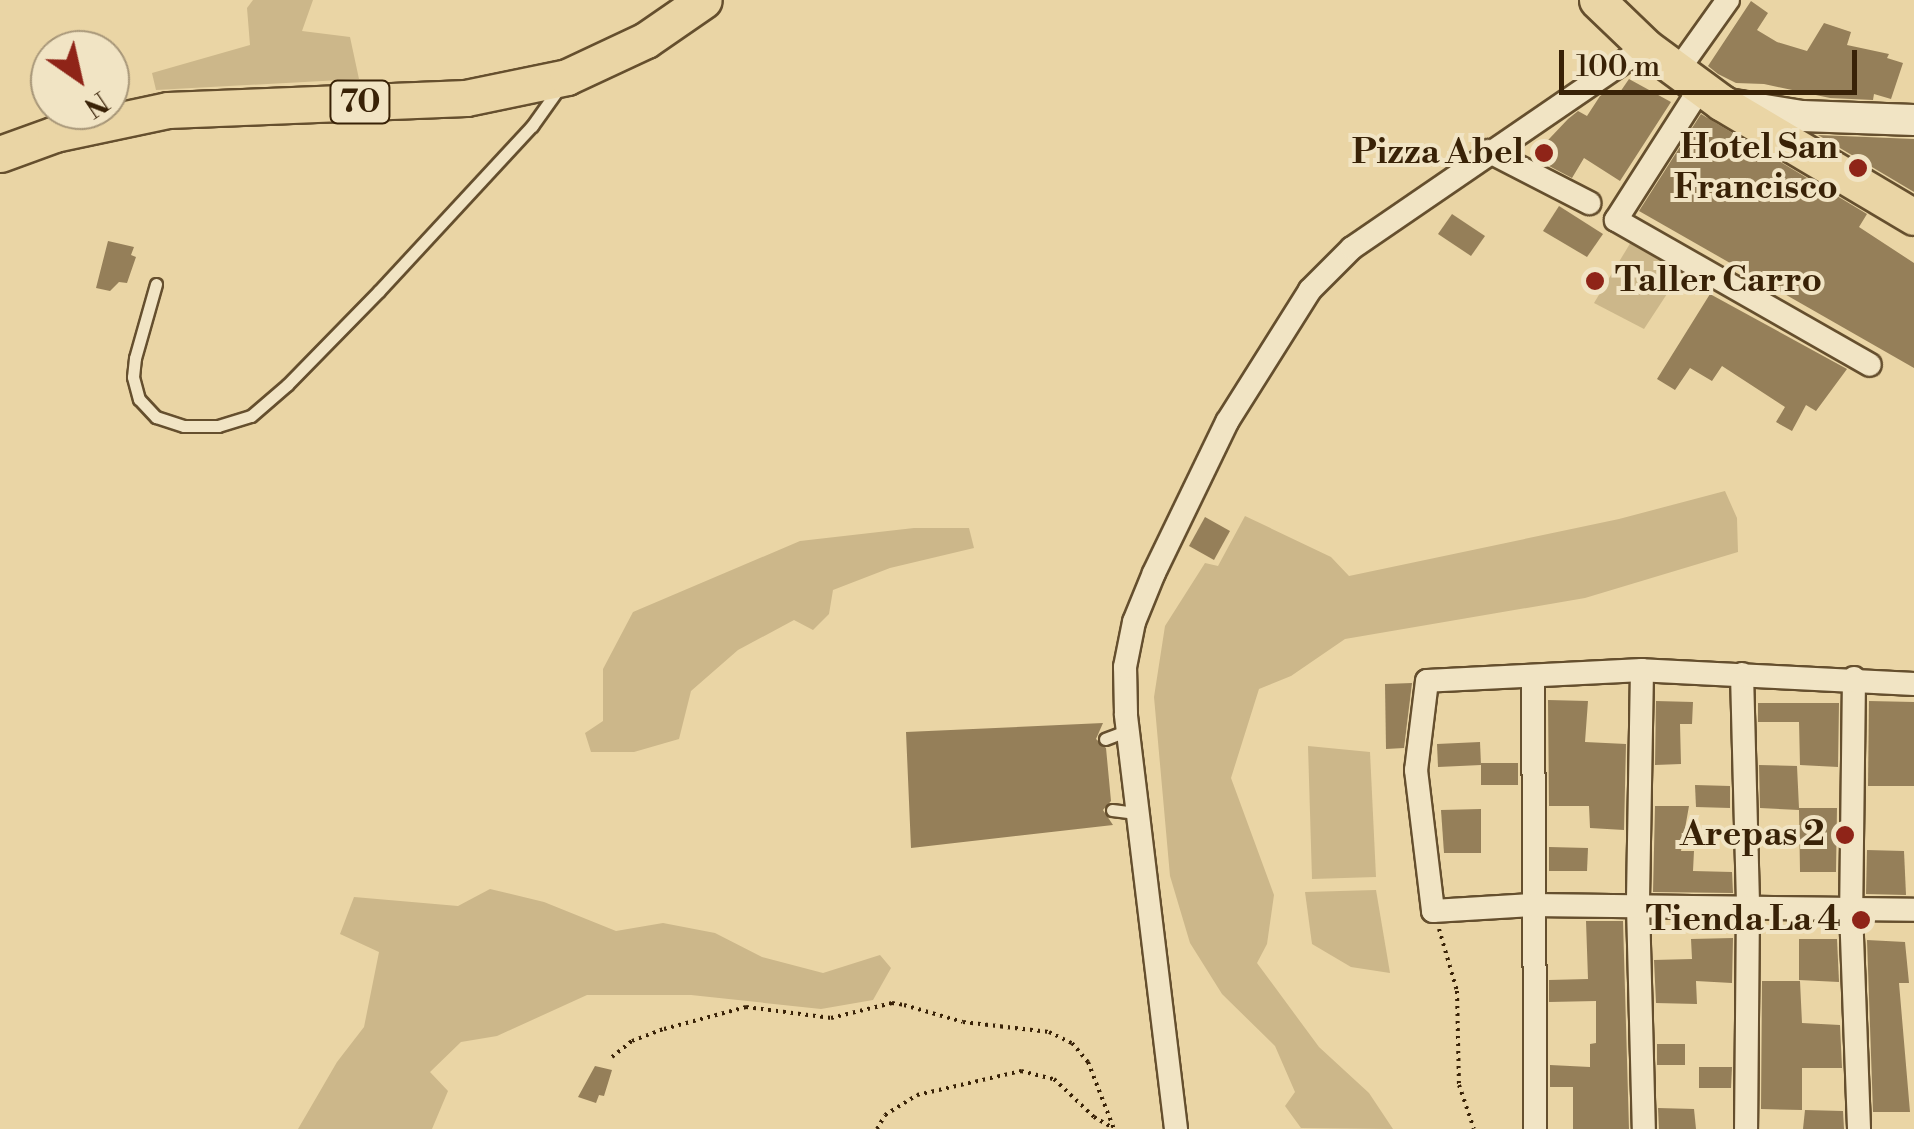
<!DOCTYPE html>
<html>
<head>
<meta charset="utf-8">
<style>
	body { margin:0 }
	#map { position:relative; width:1914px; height:1129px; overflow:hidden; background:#ead5a5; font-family:"Libre Bodoni",serif }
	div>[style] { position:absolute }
	.green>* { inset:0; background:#ccb78a }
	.building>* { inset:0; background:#957f59 }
	.path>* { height:4px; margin-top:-2px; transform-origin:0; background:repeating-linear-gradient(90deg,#392207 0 2.5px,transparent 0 7.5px) }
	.roads { filter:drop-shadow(2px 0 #654f2e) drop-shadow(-2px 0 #654f2e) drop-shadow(0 2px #654f2e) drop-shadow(0 -2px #654f2e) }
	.lane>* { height:11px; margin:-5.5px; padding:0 5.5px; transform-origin:5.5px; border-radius:5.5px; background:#f1e4c4 }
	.street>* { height:22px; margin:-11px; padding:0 11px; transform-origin:11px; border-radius:11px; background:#f1e4c4 }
	.secondary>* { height:30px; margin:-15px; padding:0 15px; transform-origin:15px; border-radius:15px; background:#f1e4c4 }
	.primary>* { height:35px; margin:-17.5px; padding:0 17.5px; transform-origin:17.5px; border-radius:17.5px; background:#ead5a5 }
	.dots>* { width:28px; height:28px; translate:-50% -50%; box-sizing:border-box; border:5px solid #f1e4c4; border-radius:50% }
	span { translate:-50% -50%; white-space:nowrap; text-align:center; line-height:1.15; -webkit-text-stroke:8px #f1e4c4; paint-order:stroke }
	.shield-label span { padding:2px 8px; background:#f1e4c4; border:2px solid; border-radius:8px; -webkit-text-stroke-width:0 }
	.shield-label { font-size:32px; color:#392207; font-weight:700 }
	.poi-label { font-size:35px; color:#392207; font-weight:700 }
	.right { translate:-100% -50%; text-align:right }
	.left { translate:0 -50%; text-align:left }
	.north { position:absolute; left:30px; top:30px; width:100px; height:100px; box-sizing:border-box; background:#f1e4c4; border:2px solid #a79678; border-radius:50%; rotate:146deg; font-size:28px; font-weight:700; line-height:40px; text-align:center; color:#392207 }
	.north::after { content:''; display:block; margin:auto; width:35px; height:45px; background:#8f2418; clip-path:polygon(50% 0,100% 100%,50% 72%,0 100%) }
	.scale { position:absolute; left:1559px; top:50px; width:298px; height:45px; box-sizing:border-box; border:5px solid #392207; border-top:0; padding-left:12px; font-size:30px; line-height:35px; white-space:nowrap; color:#392207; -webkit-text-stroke:8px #f1e4c4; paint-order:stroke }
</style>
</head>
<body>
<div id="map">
	<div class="green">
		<i style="clip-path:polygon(253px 0,313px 0,302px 31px,350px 37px,359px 79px,156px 90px,152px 73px,250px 45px,247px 8px)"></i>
		<i style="clip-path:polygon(1631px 242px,1682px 271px,1644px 329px,1594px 303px)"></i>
		<i style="clip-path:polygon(1725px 491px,1737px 518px,1738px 552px,1585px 598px,1345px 639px,1291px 676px,1259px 689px,1231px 778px,1274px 895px,1267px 944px,1257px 963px,1319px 1047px,1369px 1093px,1393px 1129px,1301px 1128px,1285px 1106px,1295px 1092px,1275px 1046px,1222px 994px,1190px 943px,1170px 876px,1154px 697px,1165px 626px,1205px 563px,1218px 566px,1245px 516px,1331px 557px,1349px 576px,1619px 519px)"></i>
		<i style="clip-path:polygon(914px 528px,969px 528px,974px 548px,890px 568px,833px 590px,829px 614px,813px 630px,794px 620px,738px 650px,691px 691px,679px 739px,634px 752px,591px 752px,585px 733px,603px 721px,603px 669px,633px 612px,800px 541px)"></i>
		<i style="clip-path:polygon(1308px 746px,1370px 752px,1376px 877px,1312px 879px)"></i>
		<i style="clip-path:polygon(490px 889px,544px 902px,616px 931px,663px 923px,715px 933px,762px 957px,823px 973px,880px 955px,891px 968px,873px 1000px,821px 1009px,691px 995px,587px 995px,497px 1036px,461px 1042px,430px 1072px,448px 1091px,432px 1129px,298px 1129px,337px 1062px,364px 1027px,379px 952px,340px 934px,354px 897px,458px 906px)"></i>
		<i style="clip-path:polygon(1376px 890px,1390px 973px,1351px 967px,1312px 944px,1305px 892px)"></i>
	</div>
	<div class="building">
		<i style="clip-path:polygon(1751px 1px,1768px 13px,1757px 30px,1777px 42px,1807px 51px,1824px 23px,1851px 32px,1847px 45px,1889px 54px,1887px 58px,1903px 63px,1891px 99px,1874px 94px,1873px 100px,1830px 98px,1764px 84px,1736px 83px,1718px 74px,1708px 66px)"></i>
		<i style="clip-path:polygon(1629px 79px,1671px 102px,1620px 181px,1584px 158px,1572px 178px,1532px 157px,1568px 119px,1578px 111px,1587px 116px,1600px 96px,1610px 90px,1618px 95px)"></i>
		<i style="clip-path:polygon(1701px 114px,1867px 214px,1859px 227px,1914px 263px,1914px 368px,1639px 211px)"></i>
		<i style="clip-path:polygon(1818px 135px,1914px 139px,1914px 192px)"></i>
		<i style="clip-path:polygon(1559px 206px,1603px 234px,1587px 257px,1543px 231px)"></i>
		<i style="clip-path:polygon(1452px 214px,1485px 236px,1471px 256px,1438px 234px)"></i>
		<i style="clip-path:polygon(108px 241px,134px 247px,131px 255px,136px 257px,127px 283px,119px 282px,110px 291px,96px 288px)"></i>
		<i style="clip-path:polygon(1710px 294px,1847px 369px,1816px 411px,1806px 405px,1792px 431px,1776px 422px,1785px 407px,1722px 366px,1712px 381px,1690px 368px,1675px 390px,1657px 379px)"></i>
		<i style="clip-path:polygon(1205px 517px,1230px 531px,1214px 560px,1189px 546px)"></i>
		<i style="clip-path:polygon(1412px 683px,1404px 748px,1386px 749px,1385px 684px)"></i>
		<i style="clip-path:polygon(1548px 700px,1588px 701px,1585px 742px,1626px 744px,1624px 830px,1590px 828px,1589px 806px,1549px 806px)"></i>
		<i style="clip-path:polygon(1656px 701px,1693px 702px,1692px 724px,1680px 724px,1681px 764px,1655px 765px)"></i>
		<i style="clip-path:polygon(1869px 701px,1914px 702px,1914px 786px,1868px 786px)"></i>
		<i style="clip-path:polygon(1758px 703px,1839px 703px,1838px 767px,1800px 765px,1799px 722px,1758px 722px)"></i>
		<i style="clip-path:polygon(1103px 723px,1096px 739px,1106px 748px,1111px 801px,1103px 810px,1113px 825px,911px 848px,906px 732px)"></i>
		<i style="clip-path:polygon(1480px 742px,1481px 765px,1438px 767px,1437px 744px)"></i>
		<i style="clip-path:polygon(1481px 763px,1518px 763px,1518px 785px,1481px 785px)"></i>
		<i style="clip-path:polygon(1759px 765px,1797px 766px,1799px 808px,1837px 808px,1836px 872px,1800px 872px,1799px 810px,1760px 808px)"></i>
		<i style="clip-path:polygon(1695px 785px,1730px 786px,1730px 808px,1696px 807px)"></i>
		<i style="clip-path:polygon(1655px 806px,1689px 806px,1681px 851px,1694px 851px,1693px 871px,1732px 872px,1733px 893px,1653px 892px)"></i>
		<i style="clip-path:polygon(1481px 809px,1481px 853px,1444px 853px,1441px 810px)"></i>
		<i style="clip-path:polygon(1549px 847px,1588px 848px,1587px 871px,1549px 871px)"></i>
		<i style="clip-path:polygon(1867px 850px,1904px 851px,1906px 895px,1866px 894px)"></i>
		<i style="clip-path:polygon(1586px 921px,1623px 921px,1629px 1129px,1573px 1129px,1573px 1087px,1550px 1087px,1550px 1065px,1590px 1067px,1590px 1044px,1596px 1043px,1596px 1001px,1549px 1002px,1549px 980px,1588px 979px)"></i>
		<i style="clip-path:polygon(1733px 938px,1732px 983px,1696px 981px,1697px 1004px,1656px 1003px,1654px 960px,1692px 959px,1691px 939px)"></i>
		<i style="clip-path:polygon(1799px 939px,1837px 939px,1839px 982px,1799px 980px)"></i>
		<i style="clip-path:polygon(1867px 940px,1905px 942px,1909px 983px,1899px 983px,1910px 1112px,1873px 1112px)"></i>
		<i style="clip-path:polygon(1762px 981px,1800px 981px,1802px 1023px,1840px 1025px,1842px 1068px,1802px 1068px,1802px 1110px,1761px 1109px)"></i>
		<i style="clip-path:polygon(1657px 1044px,1685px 1044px,1685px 1065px,1657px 1065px)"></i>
		<i style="clip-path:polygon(595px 1066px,612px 1070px,604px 1096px,599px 1095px,596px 1103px,578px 1097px)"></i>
		<i style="clip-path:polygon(1699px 1067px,1732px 1067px,1731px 1088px,1699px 1088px)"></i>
		<i style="clip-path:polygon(1658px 1108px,1694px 1109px,1696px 1129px,1659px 1129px)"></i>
		<i style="clip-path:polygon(1805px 1110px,1843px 1111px,1844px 1129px,1803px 1129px)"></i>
	</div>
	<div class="path">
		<i style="left:1439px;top:929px;width:65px;rotate:73.8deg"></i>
		<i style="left:1457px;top:991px;width:94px;rotate:88.8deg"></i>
		<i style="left:1459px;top:1085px;width:46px;rotate:71.2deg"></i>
		<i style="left:612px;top:1057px;width:26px;rotate:-39deg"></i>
		<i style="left:632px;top:1041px;width:34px;rotate:-21deg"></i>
		<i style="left:664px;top:1029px;width:85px;rotate:-15deg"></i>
		<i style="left:746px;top:1007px;width:86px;rotate:7.4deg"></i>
		<i style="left:831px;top:1018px;width:63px;rotate:-13.8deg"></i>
		<i style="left:892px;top:1003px;width:12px;rotate:9deg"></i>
		<i style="left:904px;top:1005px;width:61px;rotate:16.1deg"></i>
		<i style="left:963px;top:1022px;width:87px;rotate:6.6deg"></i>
		<i style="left:1049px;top:1032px;width:25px;rotate:26deg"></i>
		<i style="left:1072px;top:1043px;width:25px;rotate:50deg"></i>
		<i style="left:1088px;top:1062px;width:72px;rotate:68.8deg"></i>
		<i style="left:877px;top:1129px;width:16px;rotate:-60deg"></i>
		<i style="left:885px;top:1115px;width:38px;rotate:-32deg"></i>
		<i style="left:917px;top:1095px;width:107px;rotate:-13deg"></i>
		<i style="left:1021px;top:1071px;width:34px;rotate:14deg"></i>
		<i style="left:1054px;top:1079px;width:55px;rotate:43.5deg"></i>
		<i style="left:1094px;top:1117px;width:20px;rotate:30deg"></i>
	</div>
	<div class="roads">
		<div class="lane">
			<i style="left:156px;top:284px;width:77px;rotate:105.8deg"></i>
			<i style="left:135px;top:358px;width:19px;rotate:96deg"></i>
			<i style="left:133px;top:377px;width:23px;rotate:75deg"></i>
			<i style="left:139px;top:399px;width:25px;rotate:47deg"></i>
			<i style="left:156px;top:417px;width:29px;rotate:18deg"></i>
			<i style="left:184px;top:426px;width:34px"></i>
			<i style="left:218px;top:426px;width:34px;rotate:-17deg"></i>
			<i style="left:251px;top:416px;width:48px;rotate:-40.7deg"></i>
			<i style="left:287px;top:385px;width:132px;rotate:-45.6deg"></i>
			<i style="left:379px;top:291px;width:225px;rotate:-47.2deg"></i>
			<i style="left:532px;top:126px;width:47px;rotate:-54.6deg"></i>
			<i style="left:1105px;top:739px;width:25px;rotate:-21deg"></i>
			<i style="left:1112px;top:810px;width:24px;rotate:7deg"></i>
		</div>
		<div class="street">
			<i style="left:1678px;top:70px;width:86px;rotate:-54.5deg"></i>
			<i style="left:1701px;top:87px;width:158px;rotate:122.6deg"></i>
			<i style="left:1616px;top:220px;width:292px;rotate:29.7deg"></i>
			<i style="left:1488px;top:151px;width:114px;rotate:27.2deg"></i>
			<i style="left:1642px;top:670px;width:236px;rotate:91deg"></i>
			<i style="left:1638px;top:906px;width:223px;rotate:88.5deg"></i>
			<i style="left:1742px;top:674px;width:231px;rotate:88.5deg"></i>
			<i style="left:1748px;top:905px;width:224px;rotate:90.5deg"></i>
			<i style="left:1533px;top:677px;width:452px;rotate:89.7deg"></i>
			<i style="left:1854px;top:678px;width:232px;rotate:90.7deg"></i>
			<i style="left:1851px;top:910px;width:219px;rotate:87.9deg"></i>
			<i style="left:1914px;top:684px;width:272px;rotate:-177.1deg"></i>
			<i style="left:1642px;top:670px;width:215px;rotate:177.1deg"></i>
			<i style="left:1427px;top:681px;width:90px;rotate:97deg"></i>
			<i style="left:1416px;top:770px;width:142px;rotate:83.1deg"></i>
			<i style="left:1433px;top:911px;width:99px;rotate:-3.5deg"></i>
			<i style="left:1532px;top:905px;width:382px;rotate:0.7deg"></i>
			<i style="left:1176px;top:1129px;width:418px;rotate:-96.9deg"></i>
			<i style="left:1126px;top:714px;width:47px;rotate:-91.2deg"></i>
			<i style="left:1125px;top:667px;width:46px;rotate:-78.7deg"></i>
			<i style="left:1134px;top:622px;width:53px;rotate:-67.8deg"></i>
			<i style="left:1154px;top:573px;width:168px;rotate:-64.2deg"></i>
			<i style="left:1227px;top:422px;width:156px;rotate:-57.8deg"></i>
			<i style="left:1310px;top:290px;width:59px;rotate:-45deg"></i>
			<i style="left:1352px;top:248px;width:356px;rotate:-34.4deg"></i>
		</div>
		<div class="secondary">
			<i style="left:1728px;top:104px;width:75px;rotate:9.2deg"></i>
			<i style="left:1802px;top:116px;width:112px;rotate:2deg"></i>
		</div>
		<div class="primary">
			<i style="left:1597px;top:0;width:68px;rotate:43.8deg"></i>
			<i style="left:1646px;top:47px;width:94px;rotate:36.4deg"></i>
			<i style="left:1722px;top:103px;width:223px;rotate:30.7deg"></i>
			<i style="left:0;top:154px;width:59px;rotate:-20deg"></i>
			<i style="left:55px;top:134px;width:116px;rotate:-12deg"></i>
			<i style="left:168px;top:110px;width:298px;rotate:-2.3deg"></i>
			<i style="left:466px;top:98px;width:103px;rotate:-11.7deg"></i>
			<i style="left:567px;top:77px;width:87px;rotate:-25.1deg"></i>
			<i style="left:646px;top:40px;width:70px;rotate:-34.6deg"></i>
		</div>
	</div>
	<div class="dots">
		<i style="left:1544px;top:153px;background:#8f2418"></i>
		<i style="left:1858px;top:168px;background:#8f2418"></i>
		<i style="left:1595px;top:281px;background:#8f2418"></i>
		<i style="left:1845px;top:835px;background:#8f2418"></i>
		<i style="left:1861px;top:920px;background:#8f2418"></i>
	</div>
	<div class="shield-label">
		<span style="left:360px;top:102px">70</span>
	</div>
	<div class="poi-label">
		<span class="right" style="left:1838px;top:168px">Hotel San<br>Francisco</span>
		<span class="right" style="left:1524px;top:153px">Pizza Abel</span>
		<span class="left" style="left:1615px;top:281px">Taller Carro</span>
		<span class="right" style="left:1825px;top:835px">Arepas 2</span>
		<span class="right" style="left:1841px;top:920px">Tienda La 4</span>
	</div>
	<div class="north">N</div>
	<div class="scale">100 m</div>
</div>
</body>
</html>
